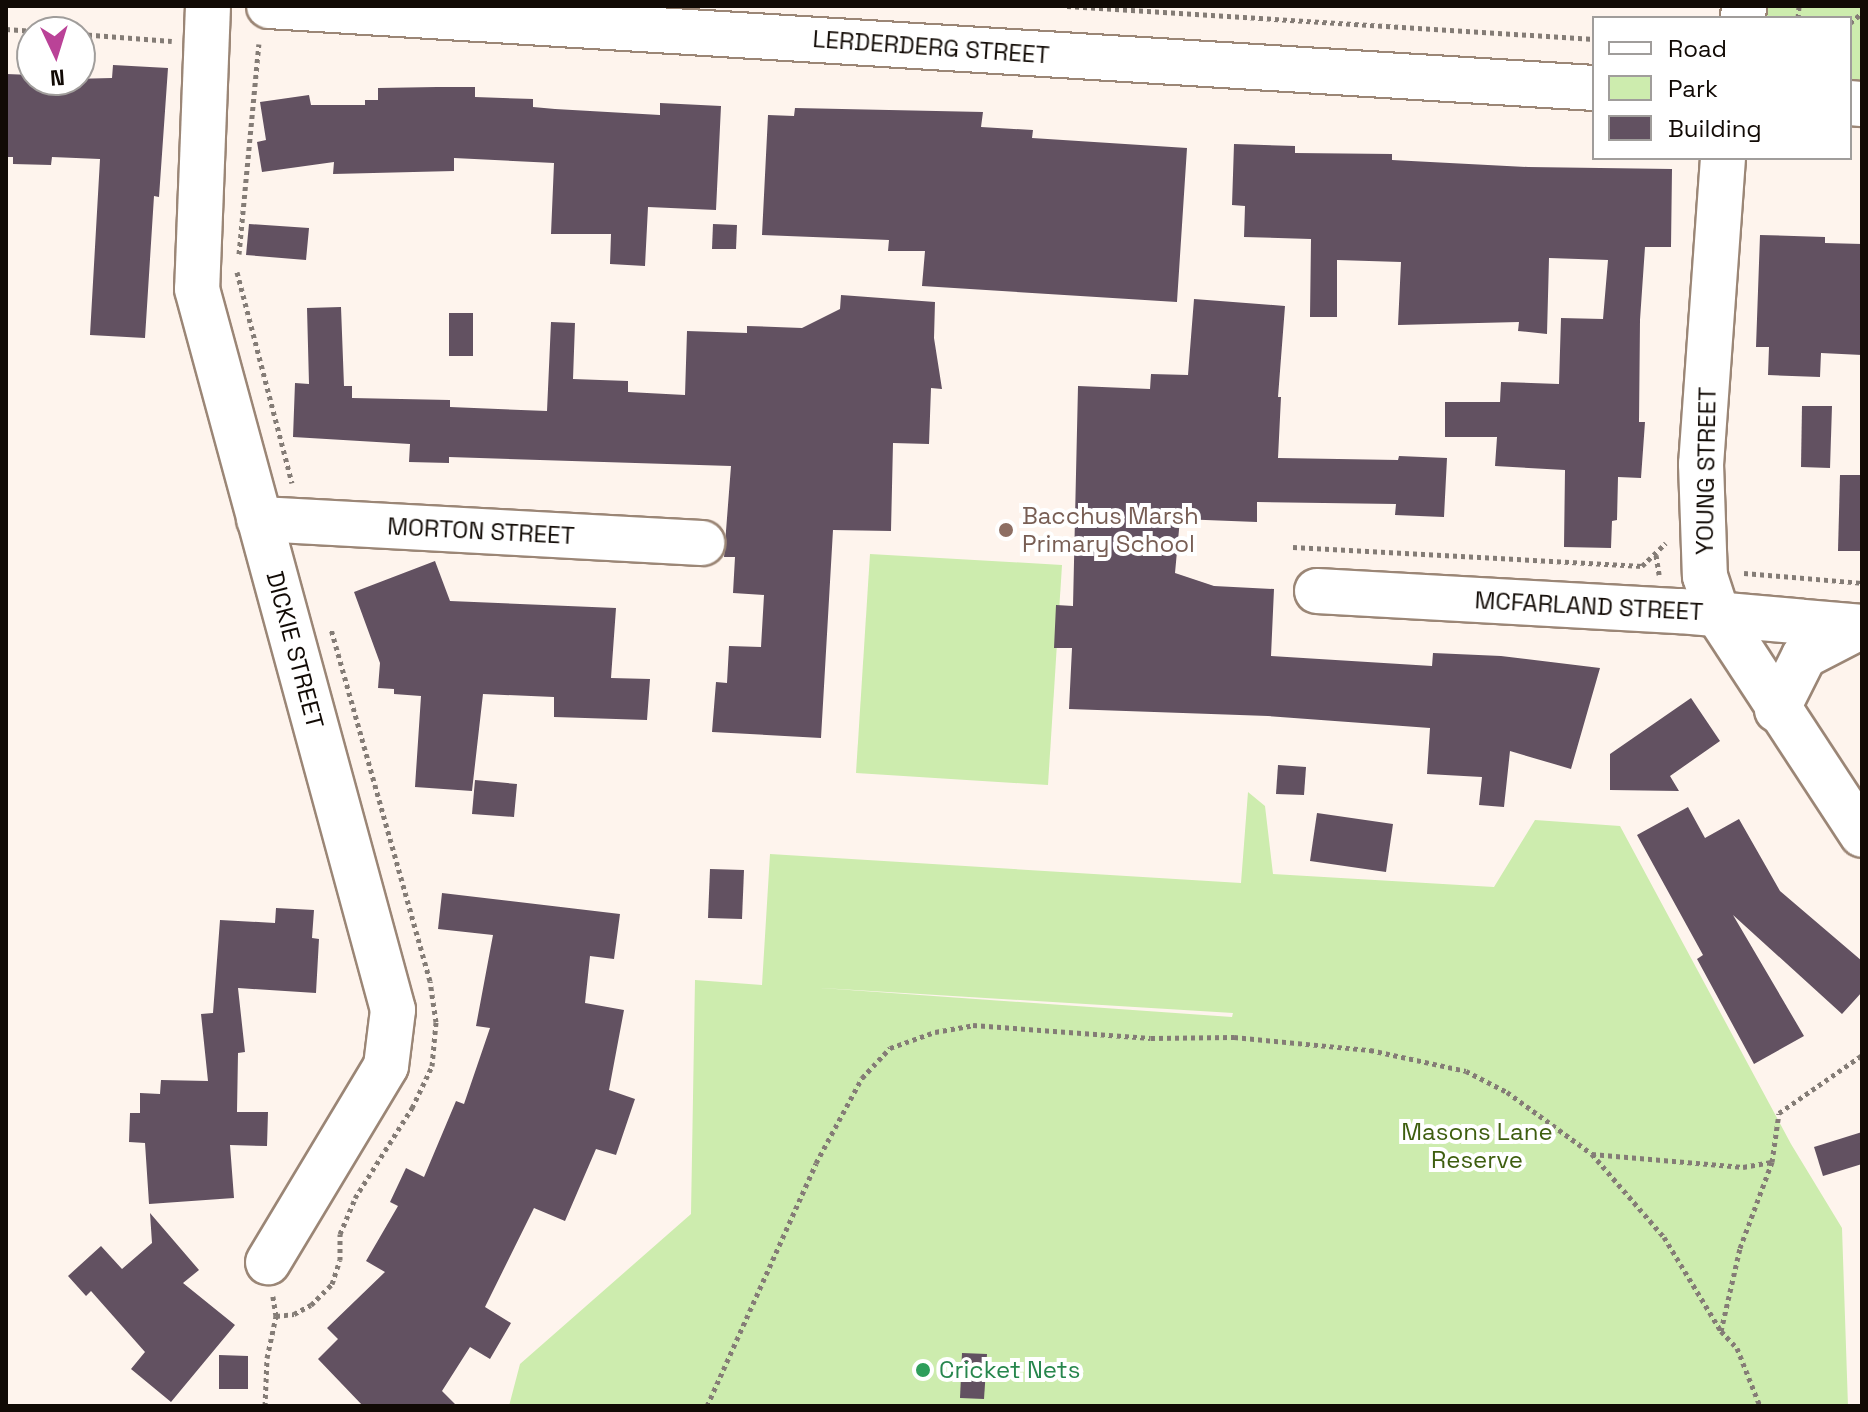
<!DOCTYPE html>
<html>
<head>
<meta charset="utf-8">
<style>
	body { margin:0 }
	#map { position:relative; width:1868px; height:1412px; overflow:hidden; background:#fef4ed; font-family:"Space Grotesk",sans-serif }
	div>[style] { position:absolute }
	.green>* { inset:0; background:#cdecae }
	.building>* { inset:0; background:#625161 }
	.path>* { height:5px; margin-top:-2.5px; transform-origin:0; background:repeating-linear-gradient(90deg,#847c76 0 4px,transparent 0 8px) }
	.roads { filter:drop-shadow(2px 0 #9b8676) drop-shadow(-2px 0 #9b8676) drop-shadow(0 2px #9b8676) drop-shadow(0 -2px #9b8676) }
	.minor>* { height:44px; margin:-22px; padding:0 22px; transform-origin:22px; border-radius:22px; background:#fff }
	.dots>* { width:22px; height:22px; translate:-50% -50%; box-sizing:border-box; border:4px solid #fff; border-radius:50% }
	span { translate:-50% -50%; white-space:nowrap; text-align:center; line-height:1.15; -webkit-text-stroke:8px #fff; paint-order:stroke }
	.street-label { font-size:24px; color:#110a05 }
	.education-label { font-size:24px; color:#785e54 }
	.left { translate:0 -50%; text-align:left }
	.park-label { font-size:24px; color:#3e5e0f }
	.leisure-label { font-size:24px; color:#27864d }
	.frame { position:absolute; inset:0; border:8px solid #110a05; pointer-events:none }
	.legend { position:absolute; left:1592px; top:16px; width:260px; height:144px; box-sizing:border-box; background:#fff; border:2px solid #a09d9b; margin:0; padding:10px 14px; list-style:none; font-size:24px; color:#110a05 }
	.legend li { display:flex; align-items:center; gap:16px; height:40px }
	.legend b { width:40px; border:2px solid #a09d9b }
	.north { position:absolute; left:16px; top:16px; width:80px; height:80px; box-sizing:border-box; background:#fff; border:2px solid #a09d9b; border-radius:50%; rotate:176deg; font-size:22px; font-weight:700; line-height:32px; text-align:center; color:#110a05 }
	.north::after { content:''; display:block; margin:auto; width:28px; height:36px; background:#ba4297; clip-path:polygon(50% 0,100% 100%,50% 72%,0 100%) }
</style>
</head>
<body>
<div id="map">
	<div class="green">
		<i style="clip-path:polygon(1749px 6px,1862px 6px,1862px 95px,1850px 94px,1850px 18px,1748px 18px)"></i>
		<i style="clip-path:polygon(870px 554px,1062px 565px,1048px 785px,856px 773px)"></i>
		<i style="clip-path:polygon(evenodd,1248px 792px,1265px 806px,1273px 874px,1494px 887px,1535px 820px,1620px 826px,1791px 1144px,1842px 1228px,1848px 1406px,509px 1406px,520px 1364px,691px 1214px,695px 980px,762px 985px,770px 854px,1241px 883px,1248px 792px,821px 988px,822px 988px,1233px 1013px,1232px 1017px,821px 988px)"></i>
	</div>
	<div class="building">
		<i style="clip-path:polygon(113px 65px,168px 68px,159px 197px,154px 196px,145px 338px,90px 335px,100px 159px,52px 157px,51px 165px,13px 164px,13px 157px,6px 157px,6px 74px,32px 75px,32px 80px,112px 78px)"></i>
		<i style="clip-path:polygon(437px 87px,475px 87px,475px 97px,533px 99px,533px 107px,555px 109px,660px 115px,660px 103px,721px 106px,716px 210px,648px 207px,645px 266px,610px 264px,611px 234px,551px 234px,554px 163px,454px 158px,454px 171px,333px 174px,334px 162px,262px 172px,257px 142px,266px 140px,260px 102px,309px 95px,311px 105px,365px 105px,365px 100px,378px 100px,378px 88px)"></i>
		<i style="clip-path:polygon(795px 108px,983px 112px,981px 127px,1033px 130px,1032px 138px,1187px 148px,1177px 302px,922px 286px,925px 251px,888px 251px,889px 240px,762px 235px,768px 115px,794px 116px)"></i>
		<i style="clip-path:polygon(1234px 144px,1295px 146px,1295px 153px,1392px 154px,1392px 160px,1528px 167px,1672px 169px,1671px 247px,1645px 247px,1640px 320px,1639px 422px,1645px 422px,1641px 478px,1618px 477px,1617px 520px,1612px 521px,1611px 548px,1564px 547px,1565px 470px,1495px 466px,1497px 437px,1445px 437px,1445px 402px,1500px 402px,1501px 382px,1559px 384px,1561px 318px,1603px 319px,1608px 260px,1549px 258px,1547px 334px,1518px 331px,1519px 322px,1398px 325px,1401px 262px,1337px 260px,1337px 317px,1310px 317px,1311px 239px,1244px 237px,1245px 206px,1232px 205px)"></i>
		<i style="clip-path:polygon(249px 224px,309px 228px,306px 260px,246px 255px)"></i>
		<i style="clip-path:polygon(713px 224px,737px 225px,736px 249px,712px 249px)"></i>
		<i style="clip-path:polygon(1760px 235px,1825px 237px,1825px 243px,1862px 244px,1862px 355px,1821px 353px,1820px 377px,1768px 375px,1769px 347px,1756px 347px)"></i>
		<i style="clip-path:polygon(841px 295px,935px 302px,934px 338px,942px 389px,931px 388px,929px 444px,893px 443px,891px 531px,833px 530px,821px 738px,712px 732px,716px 682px,727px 683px,729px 646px,761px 647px,764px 595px,733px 593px,735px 557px,724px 557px,731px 466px,449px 457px,449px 463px,409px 462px,410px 444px,293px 437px,295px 383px,309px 384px,307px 308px,341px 307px,344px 386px,352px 386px,352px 398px,450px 400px,450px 407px,547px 411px,551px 322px,575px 323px,573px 379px,628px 381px,628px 392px,685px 395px,687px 331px,747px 333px,747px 326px,802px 328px,840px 309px)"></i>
		<i style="clip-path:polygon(1194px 299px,1285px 306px,1278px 397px,1281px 397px,1278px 458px,1398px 460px,1399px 456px,1447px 458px,1444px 517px,1395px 515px,1396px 504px,1257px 502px,1257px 522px,1180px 519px,1175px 573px,1214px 586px,1274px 589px,1271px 656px,1432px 666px,1433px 653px,1501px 656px,1600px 668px,1571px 769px,1510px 751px,1504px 807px,1479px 805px,1482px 777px,1427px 774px,1430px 728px,1268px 716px,1069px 709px,1072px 648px,1054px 648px,1056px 605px,1073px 606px,1078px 386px,1150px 389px,1151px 374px,1188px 375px)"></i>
		<i style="clip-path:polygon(449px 313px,473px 313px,473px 356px,449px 356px)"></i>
		<i style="clip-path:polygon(1802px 406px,1832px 406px,1830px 468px,1801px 467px)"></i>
		<i style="clip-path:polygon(1840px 475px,1862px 475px,1862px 551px,1838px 551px)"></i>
		<i style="clip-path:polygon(435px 561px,450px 601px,616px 608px,611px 678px,650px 679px,647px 720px,554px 717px,554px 697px,483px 694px,472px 791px,415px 787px,421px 696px,394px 694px,394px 689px,378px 688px,380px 663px,354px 592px)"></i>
		<i style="clip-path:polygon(1691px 698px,1720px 741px,1670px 776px,1679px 791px,1610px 790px,1610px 754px)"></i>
		<i style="clip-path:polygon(1278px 765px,1306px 767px,1304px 795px,1276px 794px)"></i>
		<i style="clip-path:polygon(475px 780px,517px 784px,514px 817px,472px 814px)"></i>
		<i style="clip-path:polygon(1688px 807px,1705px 838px,1739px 819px,1780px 891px,1862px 961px,1862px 992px,1842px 1014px,1733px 915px,1804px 1036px,1754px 1064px,1697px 959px,1703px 955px,1637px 835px)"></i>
		<i style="clip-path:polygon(1317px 813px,1393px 824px,1386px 872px,1310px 861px)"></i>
		<i style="clip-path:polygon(710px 869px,744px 870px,742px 919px,708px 918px)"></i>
		<i style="clip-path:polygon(442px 893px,620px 914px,614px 959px,590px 956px,585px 1003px,624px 1010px,609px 1090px,635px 1099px,616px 1155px,596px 1149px,565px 1221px,534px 1208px,485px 1307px,511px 1323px,490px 1359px,470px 1347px,442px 1391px,457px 1406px,363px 1406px,318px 1359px,338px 1339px,327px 1328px,385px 1272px,366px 1261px,398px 1206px,390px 1202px,406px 1168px,424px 1177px,456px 1101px,464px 1104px,490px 1028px,476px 1026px,493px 935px,438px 929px)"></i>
		<i style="clip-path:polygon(276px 908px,314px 910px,312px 938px,319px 939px,316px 993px,238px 988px,245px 1052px,238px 1053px,237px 1112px,268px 1112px,267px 1146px,230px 1145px,234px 1198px,149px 1204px,145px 1143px,129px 1142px,130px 1113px,140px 1113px,140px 1093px,160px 1094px,161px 1080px,208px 1081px,201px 1014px,213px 1013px,220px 920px,275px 923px)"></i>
		<i style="clip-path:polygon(1862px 1132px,1862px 1164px,1823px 1176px,1814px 1147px)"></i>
		<i style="clip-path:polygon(150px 1213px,199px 1270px,183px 1283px,235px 1325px,171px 1402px,131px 1369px,145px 1352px,91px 1291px,86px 1296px,68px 1276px,101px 1246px,122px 1269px,152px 1243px)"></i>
		<i style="clip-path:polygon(962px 1353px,987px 1354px,984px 1399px,960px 1398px)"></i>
		<i style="clip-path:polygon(219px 1355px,248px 1356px,248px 1389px,219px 1389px)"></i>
	</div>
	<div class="path">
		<i style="left:1067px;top:6px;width:528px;rotate:3.58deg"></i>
		<i style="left:1798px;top:18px;width:12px;rotate:-85deg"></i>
		<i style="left:1850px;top:23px;width:16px;rotate:-40deg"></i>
		<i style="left:6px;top:29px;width:43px;rotate:4deg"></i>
		<i style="left:80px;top:34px;width:92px;rotate:4.4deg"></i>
		<i style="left:239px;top:254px;width:211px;rotate:-84.6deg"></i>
		<i style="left:237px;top:272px;width:218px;rotate:75.4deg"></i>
		<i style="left:1293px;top:547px;width:350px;rotate:3.1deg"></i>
		<i style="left:1642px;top:566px;width:33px;rotate:-44deg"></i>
		<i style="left:1656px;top:555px;width:20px;rotate:81deg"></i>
		<i style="left:1744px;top:573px;width:118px;rotate:4.8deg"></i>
		<i style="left:1592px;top:1154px;width:110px;rotate:49.1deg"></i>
		<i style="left:1664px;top:1237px;width:110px;rotate:58.8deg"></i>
		<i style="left:1721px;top:1331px;width:23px;rotate:47deg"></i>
		<i style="left:1737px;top:1348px;width:62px;rotate:68.4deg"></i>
		<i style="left:276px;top:1316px;width:18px;rotate:-6deg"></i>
		<i style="left:294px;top:1314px;width:19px;rotate:-28deg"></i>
		<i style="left:311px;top:1305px;width:30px;rotate:-45deg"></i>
		<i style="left:332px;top:1284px;width:25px;rotate:-72deg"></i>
		<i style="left:340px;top:1260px;width:26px;rotate:-90deg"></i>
		<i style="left:340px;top:1234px;width:39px;rotate:-67deg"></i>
		<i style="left:355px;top:1198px;width:107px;rotate:-57.7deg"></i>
		<i style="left:412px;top:1108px;width:47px;rotate:-64.5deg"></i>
		<i style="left:432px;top:1066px;width:44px;rotate:-84.8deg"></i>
		<i style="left:436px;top:1022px;width:41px;rotate:-98.3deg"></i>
		<i style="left:430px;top:981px;width:367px;rotate:-105.7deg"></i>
		<i style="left:1721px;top:1331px;width:85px;rotate:-77.1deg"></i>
		<i style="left:1740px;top:1248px;width:92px;rotate:-69.6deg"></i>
		<i style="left:1772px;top:1162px;width:49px;rotate:-81.9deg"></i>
		<i style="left:1779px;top:1113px;width:101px;rotate:-34.9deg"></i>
		<i style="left:265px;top:1406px;width:48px;rotate:-87.6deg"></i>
		<i style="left:267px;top:1358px;width:43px;rotate:-77.9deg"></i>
		<i style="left:276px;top:1316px;width:20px;rotate:-99deg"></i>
		<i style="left:707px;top:1406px;width:266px;rotate:-65.8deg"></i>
		<i style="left:816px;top:1163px;width:97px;rotate:-61.6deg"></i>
		<i style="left:862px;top:1078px;width:41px;rotate:-47deg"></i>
		<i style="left:890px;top:1048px;width:48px;rotate:-19.6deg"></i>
		<i style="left:935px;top:1032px;width:39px;rotate:-10deg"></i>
		<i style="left:973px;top:1025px;width:178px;rotate:4.2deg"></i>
		<i style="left:1151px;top:1038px;width:83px;rotate:-0.7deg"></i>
		<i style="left:1234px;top:1037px;width:137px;rotate:5.5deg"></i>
		<i style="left:1370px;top:1050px;width:98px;rotate:12.3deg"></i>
		<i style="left:1466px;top:1071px;width:46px;rotate:27.1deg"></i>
		<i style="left:1507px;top:1092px;width:105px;rotate:36.1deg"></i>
		<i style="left:1592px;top:1154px;width:152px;rotate:4.9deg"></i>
		<i style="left:1743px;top:1167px;width:29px;rotate:-10deg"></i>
	</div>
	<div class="roads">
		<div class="minor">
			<i style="left:208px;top:6px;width:283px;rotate:92.2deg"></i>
			<i style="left:197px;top:289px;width:747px;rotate:74.79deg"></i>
			<i style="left:393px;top:1010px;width:56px;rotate:97.1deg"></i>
			<i style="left:386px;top:1066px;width:229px;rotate:121deg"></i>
			<i style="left:269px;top:6px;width:1328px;rotate:3.54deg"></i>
			<i style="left:1743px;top:18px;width:12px;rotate:-85deg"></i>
			<i style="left:1850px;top:103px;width:12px;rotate:5deg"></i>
			<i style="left:1723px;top:158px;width:307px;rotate:94.1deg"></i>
			<i style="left:1701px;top:464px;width:112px;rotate:88deg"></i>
			<i style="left:1705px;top:576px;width:39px;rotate:72deg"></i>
			<i style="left:1717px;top:613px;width:265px;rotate:56.8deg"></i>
			<i style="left:259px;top:519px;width:444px;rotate:3.1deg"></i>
			<i style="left:1317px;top:591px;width:364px;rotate:3.2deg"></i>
			<i style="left:1680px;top:611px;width:183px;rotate:5deg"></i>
			<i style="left:1777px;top:710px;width:60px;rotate:-63.4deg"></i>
			<i style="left:1804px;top:656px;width:61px;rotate:-27.4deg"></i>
		</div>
	</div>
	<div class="dots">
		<i style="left:1006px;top:530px;background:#8d6e63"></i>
		<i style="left:923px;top:1370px;background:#2e9e5b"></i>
	</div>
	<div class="street-label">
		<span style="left:931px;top:47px;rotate:4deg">LERDERDERG STREET</span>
		<span style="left:1706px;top:471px;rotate:-89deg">YOUNG STREET</span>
		<span style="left:481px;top:531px;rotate:3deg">MORTON STREET</span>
		<span style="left:1589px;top:606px;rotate:3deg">MCFARLAND STREET</span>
		<span style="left:295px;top:650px;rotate:75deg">DICKIE STREET</span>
	</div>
	<div class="education-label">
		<span class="left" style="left:1022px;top:530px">Bacchus Marsh<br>Primary School</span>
	</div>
	<div class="park-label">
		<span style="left:1477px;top:1146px">Masons Lane<br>Reserve</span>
	</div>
	<div class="leisure-label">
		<span class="left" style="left:939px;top:1370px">Cricket Nets</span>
	</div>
	<div class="frame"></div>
	<ul class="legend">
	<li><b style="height:10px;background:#fff"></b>Road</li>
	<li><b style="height:22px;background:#cdecae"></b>Park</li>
	<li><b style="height:22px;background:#625161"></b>Building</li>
	</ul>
	<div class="north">N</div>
</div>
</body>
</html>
